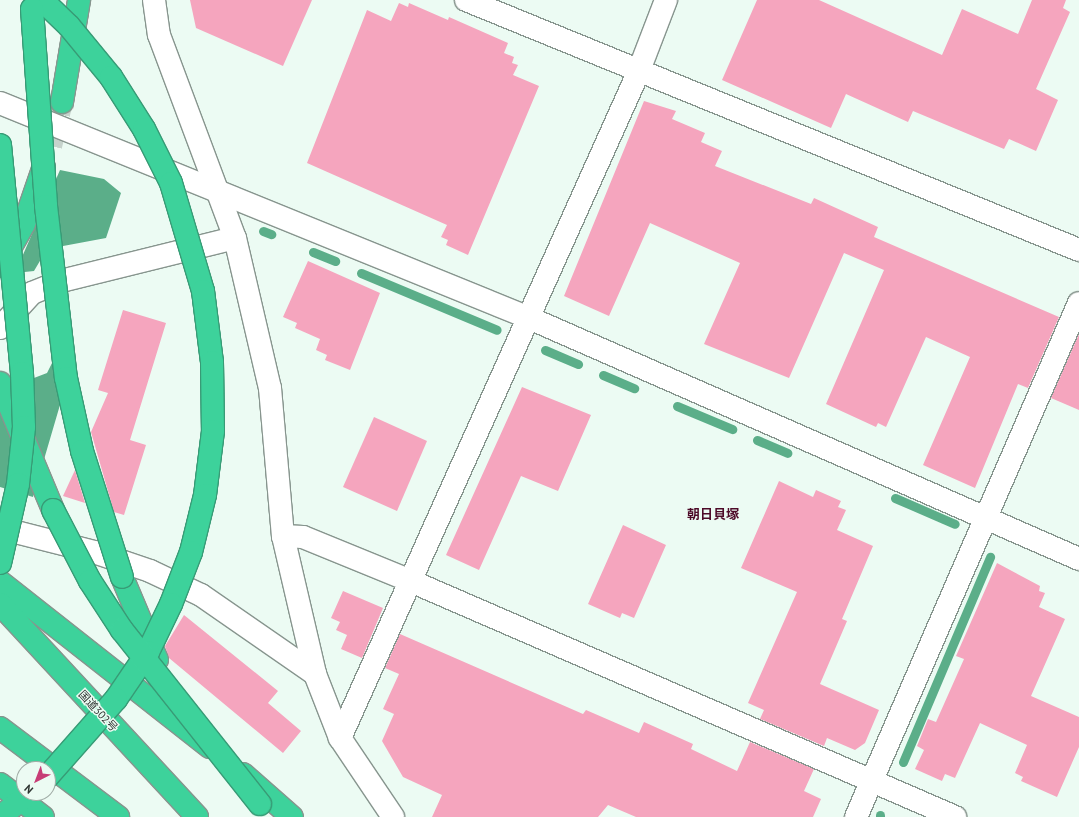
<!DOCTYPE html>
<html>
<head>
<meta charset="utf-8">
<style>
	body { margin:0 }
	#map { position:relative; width:1079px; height:817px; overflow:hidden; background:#ecfbf3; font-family:"PT Sans","Noto Sans JP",sans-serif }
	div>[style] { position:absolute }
	.water>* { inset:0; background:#5bae89 }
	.stream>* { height:9px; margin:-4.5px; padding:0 4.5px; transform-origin:4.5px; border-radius:4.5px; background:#5bae89 }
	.building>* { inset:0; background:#f5a5be }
	.highway-tunnel>* { height:22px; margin-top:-11px; transform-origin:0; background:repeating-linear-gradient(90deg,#c6d3cc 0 22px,transparent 0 33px) }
	.roads { filter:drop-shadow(1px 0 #87958e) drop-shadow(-1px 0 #87958e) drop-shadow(0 1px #87958e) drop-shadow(0 -1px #87958e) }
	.street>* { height:22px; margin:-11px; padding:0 11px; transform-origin:11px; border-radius:11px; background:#fff }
	.highway>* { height:22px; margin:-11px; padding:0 11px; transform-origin:11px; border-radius:11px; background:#3dd29b }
	.bridges { filter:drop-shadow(1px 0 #389b76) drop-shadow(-1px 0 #389b76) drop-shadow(0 1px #389b76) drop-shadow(0 -1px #389b76) }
	.highway-bridge>* { height:22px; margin:-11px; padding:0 11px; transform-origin:11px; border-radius:11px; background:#3dd29b }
	span { translate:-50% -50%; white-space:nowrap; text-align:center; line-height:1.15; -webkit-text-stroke:3px #ecfbf3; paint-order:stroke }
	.street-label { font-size:11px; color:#2f3532 }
	.quarter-label { font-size:13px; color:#4d0a28; font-weight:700 }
	.north { position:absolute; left:16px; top:761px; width:40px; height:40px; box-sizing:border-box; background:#ecfbf3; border:1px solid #a0aca6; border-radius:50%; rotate:222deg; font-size:11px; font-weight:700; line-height:16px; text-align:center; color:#2f3532 }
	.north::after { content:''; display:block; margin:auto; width:14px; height:18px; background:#c73d76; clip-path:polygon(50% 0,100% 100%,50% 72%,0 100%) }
</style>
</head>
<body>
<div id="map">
	<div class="water">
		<i style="clip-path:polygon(60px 170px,104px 179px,121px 193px,106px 238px,47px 249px,34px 271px,15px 273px)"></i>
		<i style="clip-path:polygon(54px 359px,72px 364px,33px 497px,0 487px,0 391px,47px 373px)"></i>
	</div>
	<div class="stream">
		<i style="left:263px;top:231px;width:9px;rotate:21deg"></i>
		<i style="left:313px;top:252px;width:24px;rotate:22deg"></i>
		<i style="left:361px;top:273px;width:147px;rotate:22.7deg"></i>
		<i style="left:545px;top:350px;width:36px;rotate:23deg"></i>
		<i style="left:603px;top:375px;width:34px;rotate:23deg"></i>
		<i style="left:677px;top:406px;width:60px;rotate:22.7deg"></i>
		<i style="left:757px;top:440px;width:33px;rotate:23deg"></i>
		<i style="left:895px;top:498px;width:65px;rotate:23.4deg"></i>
		<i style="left:903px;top:762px;width:223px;rotate:-67deg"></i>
		<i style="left:880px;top:817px;width:2px;rotate:-90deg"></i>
	</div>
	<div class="building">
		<i style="clip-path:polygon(190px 0,312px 0,283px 66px,196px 28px)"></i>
		<i style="clip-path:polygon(757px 0,819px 0,942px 55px,962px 9px,1018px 34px,1032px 0,1066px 0,1063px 8px,1070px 12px,1036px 89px,1058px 100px,1036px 151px,1009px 139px,1004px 149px,913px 111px,908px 122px,846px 94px,831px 128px,722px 80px)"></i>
		<i style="clip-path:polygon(399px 3px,408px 7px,409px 3px,448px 20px,449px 17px,508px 43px,504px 53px,514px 57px,512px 63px,518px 65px,513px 75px,539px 86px,468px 255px,446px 245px,448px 240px,441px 237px,447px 225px,307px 163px,367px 10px,391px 21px)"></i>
		<i style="clip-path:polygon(644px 101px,676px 111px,672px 119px,705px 133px,701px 142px,722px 151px,715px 166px,811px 204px,814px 198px,878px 227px,874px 237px,1059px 317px,1028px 388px,1018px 384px,975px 488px,923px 465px,970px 357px,926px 337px,886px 427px,878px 423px,876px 427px,826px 404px,884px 270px,844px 253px,789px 378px,704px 344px,740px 263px,650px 223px,609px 316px,564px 296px)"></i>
		<i style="clip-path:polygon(308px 261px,380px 293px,350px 370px,325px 360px,327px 355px,316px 350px,320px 339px,295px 328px,297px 323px,283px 317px)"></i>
		<i style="clip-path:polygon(123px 310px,166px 323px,130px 440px,146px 445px,124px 515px,114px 512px,91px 432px,108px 393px,98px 390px)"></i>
		<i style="clip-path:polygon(1079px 334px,1079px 410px,1051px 398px)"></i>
		<i style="clip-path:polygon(522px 387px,591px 415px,558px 491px,521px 476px,479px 570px,446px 555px)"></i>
		<i style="clip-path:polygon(374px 417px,427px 441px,397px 511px,343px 487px)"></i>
		<i style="clip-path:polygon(75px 470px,85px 503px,63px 496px)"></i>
		<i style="clip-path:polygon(779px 481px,813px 497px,816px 490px,841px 501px,838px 507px,846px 510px,837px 530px,873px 546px,842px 619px,847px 621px,820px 684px,879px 710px,865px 743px,855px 750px,827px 738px,824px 746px,760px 719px,764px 710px,748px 703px,797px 592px,741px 568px)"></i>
		<i style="clip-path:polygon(623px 525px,666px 545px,634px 618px,622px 613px,620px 618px,588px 604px)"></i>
		<i style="clip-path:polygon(997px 563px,1040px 586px,1039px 591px,1045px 593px,1039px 607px,1065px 619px,1031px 696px,1079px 717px,1079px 747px,1057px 797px,1021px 781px,1023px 777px,1015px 773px,1027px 745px,980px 723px,955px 778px,945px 774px,942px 781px,915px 769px,924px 750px,917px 746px,928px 719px,936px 722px,964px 659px,956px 656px)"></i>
		<i style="clip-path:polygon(343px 591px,383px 608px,362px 658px,341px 649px,347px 635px,336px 630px,340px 622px,331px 618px)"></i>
		<i style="clip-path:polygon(184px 615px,278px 691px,268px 703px,301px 731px,283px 753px,169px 658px,165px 646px)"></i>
		<i style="clip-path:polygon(400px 634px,583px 714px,586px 710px,639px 733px,644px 722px,693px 744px,691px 749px,737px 771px,750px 742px,814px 769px,804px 791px,821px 799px,813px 817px,636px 817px,608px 805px,598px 817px,432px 817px,442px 795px,403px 777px,382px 741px,394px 714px,383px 709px,399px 674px,385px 668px)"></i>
	</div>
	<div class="highway-tunnel">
		<i style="left:51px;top:146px;width:45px;rotate:-76deg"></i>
	</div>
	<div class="roads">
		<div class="street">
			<i style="left:154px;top:0;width:35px;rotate:82deg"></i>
			<i style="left:159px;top:35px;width:217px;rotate:69.5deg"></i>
			<i style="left:235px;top:238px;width:154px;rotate:76.9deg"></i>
			<i style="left:270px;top:388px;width:149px;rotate:85deg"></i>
			<i style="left:283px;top:536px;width:142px;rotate:76.9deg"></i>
			<i style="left:315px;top:674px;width:69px;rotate:68.7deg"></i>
			<i style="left:340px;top:738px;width:95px;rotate:56.1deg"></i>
			<i style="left:466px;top:0;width:662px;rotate:22.19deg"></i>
			<i style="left:0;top:103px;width:569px;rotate:22.1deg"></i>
			<i style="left:527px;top:317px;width:603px;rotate:23.67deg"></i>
			<i style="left:0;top:328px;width:47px;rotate:-47.6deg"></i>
			<i style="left:32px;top:293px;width:31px;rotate:-22deg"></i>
			<i style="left:61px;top:281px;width:179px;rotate:-13.9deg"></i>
			<i style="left:0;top:528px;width:97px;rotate:14.3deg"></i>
			<i style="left:94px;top:552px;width:59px;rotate:18.7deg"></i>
			<i style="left:150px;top:571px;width:56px;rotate:25.2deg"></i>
			<i style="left:201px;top:595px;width:139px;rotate:34.7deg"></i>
			<i style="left:283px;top:536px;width:20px;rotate:3deg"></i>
			<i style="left:303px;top:537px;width:119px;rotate:22.2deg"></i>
			<i style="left:413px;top:582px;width:591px;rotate:23.44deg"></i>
			<i style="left:340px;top:738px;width:729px;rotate:-65.86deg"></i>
			<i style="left:638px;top:73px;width:78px;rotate:-69deg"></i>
			<i style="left:856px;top:817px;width:560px;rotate:-66.55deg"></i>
		</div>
		<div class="highway">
			<i style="left:62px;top:102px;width:103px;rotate:-80.5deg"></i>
			<i style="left:0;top:266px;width:48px;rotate:-60.3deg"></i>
			<i style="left:24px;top:224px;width:61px;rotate:-71deg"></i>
			<i style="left:0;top:383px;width:138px;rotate:67.3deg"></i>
			<i style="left:122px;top:577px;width:90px;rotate:67.1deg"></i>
			<i style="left:0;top:582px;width:267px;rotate:38.2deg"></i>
			<i style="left:0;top:604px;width:290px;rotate:47.2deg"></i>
			<i style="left:0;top:728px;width:148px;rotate:37deg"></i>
			<i style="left:243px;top:774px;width:65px;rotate:41.3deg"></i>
			<i style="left:0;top:784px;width:54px;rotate:37.5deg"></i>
			<i style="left:0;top:817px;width:38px;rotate:-39deg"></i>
		</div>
	</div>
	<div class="bridges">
		<div class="highway-bridge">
			<i style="left:42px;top:0;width:37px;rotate:44deg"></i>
			<i style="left:69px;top:26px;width:66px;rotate:50.5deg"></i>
			<i style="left:111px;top:77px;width:62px;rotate:57.6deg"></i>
			<i style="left:144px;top:129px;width:60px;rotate:63.4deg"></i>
			<i style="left:171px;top:183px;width:113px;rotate:73.5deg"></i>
			<i style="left:203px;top:291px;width:72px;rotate:82.8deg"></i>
			<i style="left:212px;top:362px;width:69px;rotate:89.2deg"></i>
			<i style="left:213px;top:431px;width:64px;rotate:97.1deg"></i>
			<i style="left:205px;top:495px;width:59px;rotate:103.8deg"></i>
			<i style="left:191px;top:552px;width:56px;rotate:111deg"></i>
			<i style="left:171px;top:604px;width:53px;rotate:115.6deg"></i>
			<i style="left:148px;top:652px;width:57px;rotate:124.2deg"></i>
			<i style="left:116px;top:699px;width:103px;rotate:131.4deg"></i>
			<i style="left:32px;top:9px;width:197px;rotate:85.9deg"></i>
			<i style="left:46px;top:206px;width:173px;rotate:83.4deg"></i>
			<i style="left:66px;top:378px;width:75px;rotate:77.6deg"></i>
			<i style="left:82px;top:451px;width:132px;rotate:72.4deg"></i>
			<i style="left:0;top:145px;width:229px;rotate:84.5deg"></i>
			<i style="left:22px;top:373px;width:54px;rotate:87.9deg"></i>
			<i style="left:24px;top:427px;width:57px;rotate:96deg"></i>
			<i style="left:18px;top:484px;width:81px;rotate:102.8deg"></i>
			<i style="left:53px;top:510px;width:80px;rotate:62.5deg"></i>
			<i style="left:90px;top:581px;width:59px;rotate:56.9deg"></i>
			<i style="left:122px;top:630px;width:222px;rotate:51.6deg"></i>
		</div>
	</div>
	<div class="street-label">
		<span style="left:98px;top:711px;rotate:47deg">国道302号</span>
	</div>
	<div class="quarter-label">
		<span style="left:713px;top:515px">朝日貝塚</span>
	</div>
	<div class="north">N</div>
</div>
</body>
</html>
